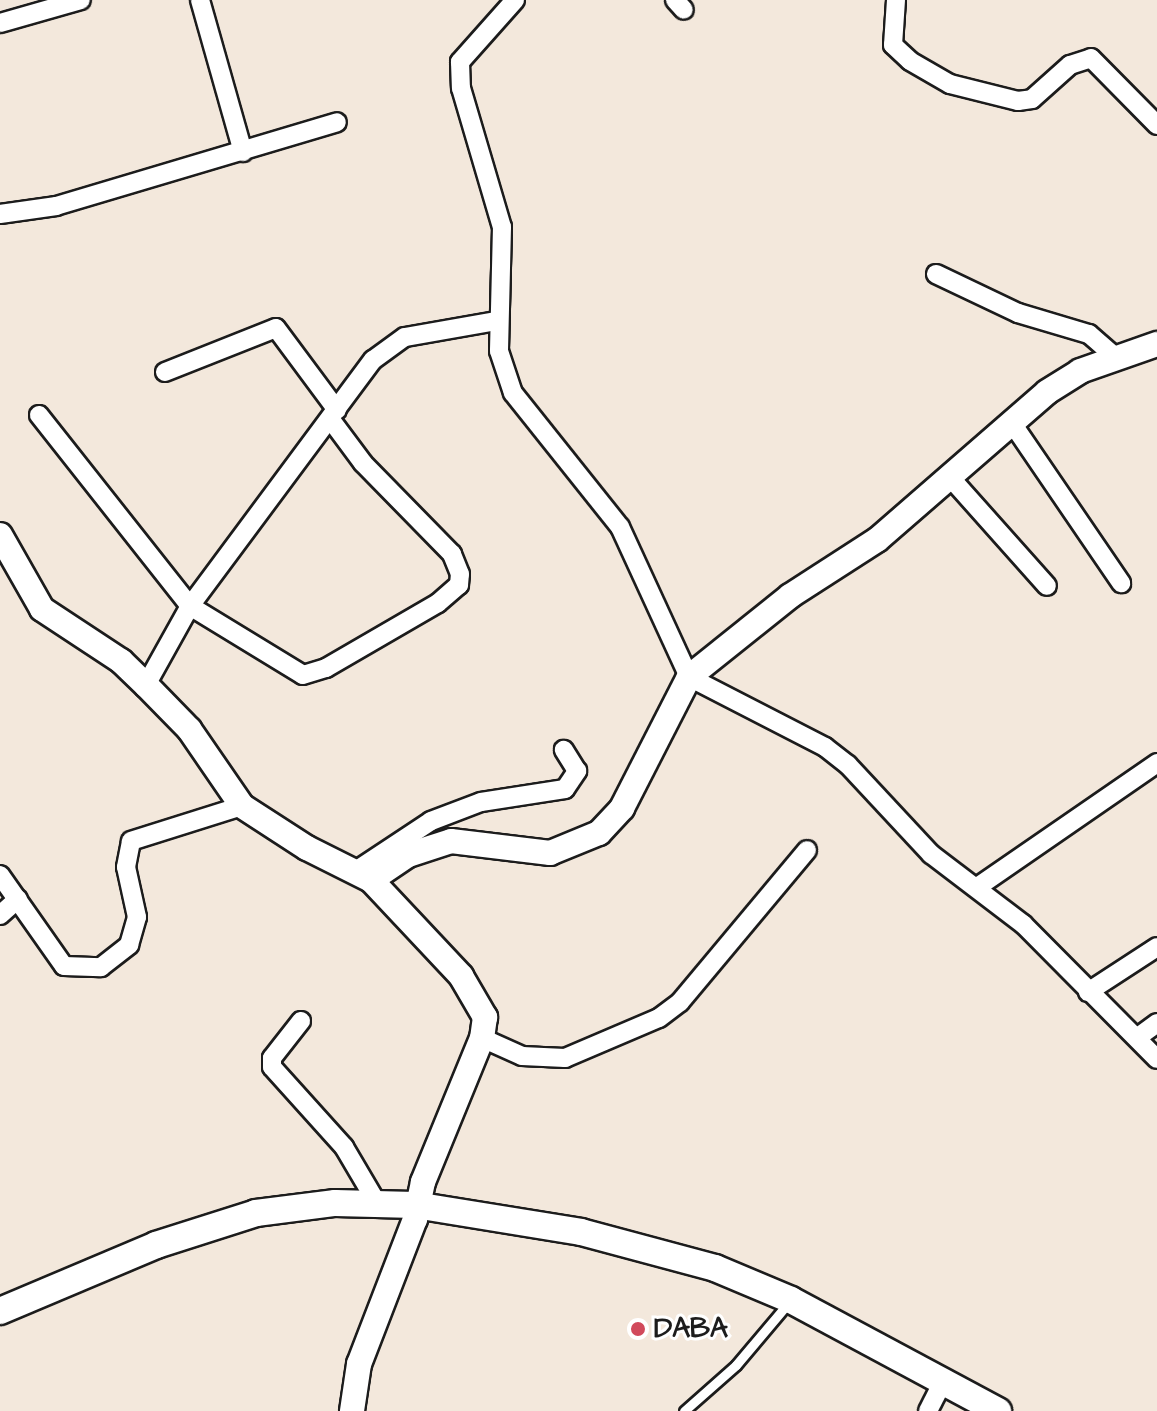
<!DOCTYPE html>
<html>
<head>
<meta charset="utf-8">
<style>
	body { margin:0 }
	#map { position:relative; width:1157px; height:1411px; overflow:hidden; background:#f3e8dc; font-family:"Architects Daughter",sans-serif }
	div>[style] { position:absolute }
	.roads { filter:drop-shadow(2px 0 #1c1c1c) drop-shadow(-2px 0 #1c1c1c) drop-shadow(0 2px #1c1c1c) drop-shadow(0 -2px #1c1c1c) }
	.service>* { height:9px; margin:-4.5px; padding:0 4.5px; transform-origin:4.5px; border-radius:4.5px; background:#fff }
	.minor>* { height:18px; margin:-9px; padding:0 9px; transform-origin:9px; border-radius:9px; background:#fff }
	.tertiary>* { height:24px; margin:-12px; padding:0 12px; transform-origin:12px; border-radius:12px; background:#fff }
	.secondary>* { height:26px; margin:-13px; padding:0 13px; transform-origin:13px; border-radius:13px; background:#fff }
	.dots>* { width:22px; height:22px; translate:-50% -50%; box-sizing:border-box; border:4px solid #fff; border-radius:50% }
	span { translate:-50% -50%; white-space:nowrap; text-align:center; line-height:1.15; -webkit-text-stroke:6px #fff; paint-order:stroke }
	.poi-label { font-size:28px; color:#1c1c1c; font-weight:700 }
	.left { translate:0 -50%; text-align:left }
</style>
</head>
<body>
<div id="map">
	<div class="roads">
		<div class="service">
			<i style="left:684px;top:1411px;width:69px;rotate:-41.5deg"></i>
			<i style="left:736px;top:1365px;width:82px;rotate:-49.9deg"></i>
		</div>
		<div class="minor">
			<i style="left:200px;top:0;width:158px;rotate:74.2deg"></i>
			<i style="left:515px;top:0;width:83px;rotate:131.6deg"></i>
			<i style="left:460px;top:62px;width:26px;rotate:88deg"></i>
			<i style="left:461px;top:88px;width:145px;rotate:73.6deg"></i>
			<i style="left:502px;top:227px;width:124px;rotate:91.4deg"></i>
			<i style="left:499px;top:351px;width:44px;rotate:71.6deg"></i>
			<i style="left:513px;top:393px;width:171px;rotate:51.4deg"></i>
			<i style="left:620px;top:527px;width:165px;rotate:65.3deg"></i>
			<i style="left:689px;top:677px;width:153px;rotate:27.2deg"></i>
			<i style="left:825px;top:747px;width:29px;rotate:38deg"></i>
			<i style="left:848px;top:765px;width:122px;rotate:47deg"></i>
			<i style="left:931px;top:854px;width:116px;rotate:37.3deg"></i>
			<i style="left:1023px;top:924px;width:190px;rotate:45.2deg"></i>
			<i style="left:675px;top:0;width:13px;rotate:48deg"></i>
			<i style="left:896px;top:0;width:45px;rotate:93.8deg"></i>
			<i style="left:893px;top:45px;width:23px;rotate:43deg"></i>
			<i style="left:910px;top:61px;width:46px;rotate:29.9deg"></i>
			<i style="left:950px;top:84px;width:70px;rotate:14deg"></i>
			<i style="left:1018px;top:101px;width:14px;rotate:-8deg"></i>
			<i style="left:1032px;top:99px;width:51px;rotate:-41.8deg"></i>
			<i style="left:1070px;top:65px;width:22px;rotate:-18deg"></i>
			<i style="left:1091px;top:58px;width:94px;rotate:45.4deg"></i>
			<i style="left:0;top:23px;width:84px;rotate:-15.9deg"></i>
			<i style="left:0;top:214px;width:57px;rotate:-8.1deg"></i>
			<i style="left:56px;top:206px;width:293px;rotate:-16.6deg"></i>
			<i style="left:936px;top:274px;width:91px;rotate:25.4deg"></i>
			<i style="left:1018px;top:313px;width:74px;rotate:16.5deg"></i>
			<i style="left:1089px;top:334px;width:38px;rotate:41deg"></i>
			<i style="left:165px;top:372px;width:119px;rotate:-21.6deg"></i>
			<i style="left:276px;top:328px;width:102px;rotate:53.4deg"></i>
			<i style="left:39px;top:415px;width:243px;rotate:51.7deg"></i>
			<i style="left:190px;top:606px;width:132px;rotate:31.4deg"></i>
			<i style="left:303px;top:675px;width:24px;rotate:-17deg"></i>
			<i style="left:326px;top:668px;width:129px;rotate:-30.1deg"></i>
			<i style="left:438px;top:603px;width:28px;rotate:-41deg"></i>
			<i style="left:459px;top:585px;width:11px;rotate:-85deg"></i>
			<i style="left:460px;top:574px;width:22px;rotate:-112deg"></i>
			<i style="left:452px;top:554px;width:127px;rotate:-134.4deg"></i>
			<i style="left:363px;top:463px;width:54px;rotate:-126.7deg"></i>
			<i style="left:1012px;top:423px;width:194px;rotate:55.7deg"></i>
			<i style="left:949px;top:476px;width:147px;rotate:48.3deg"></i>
			<i style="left:146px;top:685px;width:90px;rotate:-60.9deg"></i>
			<i style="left:190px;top:606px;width:307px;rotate:-53.4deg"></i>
			<i style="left:373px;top:360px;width:39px;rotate:-36deg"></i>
			<i style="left:405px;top:337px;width:93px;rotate:-9.9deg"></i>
			<i style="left:354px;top:872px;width:92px;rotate:-33.5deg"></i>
			<i style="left:431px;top:821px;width:53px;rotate:-20.8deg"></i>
			<i style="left:481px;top:802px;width:85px;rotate:-8.8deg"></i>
			<i style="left:565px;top:789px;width:22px;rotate:-56deg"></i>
			<i style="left:577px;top:771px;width:25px;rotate:-122deg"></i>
			<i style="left:0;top:875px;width:111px;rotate:54.9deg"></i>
			<i style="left:64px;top:966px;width:37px;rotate:2deg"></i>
			<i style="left:101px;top:967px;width:36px;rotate:-38deg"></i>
			<i style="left:129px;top:945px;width:29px;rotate:-74deg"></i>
			<i style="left:137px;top:917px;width:51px;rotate:-102.4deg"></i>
			<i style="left:126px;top:867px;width:26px;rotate:-79deg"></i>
			<i style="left:131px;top:841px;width:116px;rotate:-17.5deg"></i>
			<i style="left:976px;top:888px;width:220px;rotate:-34.6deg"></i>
			<i style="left:0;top:915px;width:24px;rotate:-42deg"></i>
			<i style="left:1088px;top:992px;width:82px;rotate:-33.1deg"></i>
			<i style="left:301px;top:1021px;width:47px;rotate:128.1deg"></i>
			<i style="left:272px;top:1058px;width:9px;rotate:90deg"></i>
			<i style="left:272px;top:1067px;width:108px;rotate:48deg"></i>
			<i style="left:344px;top:1147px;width:65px;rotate:59.5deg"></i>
			<i style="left:1138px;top:1037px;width:24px;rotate:-36deg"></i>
			<i style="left:482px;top:1038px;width:44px;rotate:24.2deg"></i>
			<i style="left:522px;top:1056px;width:43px;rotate:2.7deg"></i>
			<i style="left:565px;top:1058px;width:102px;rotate:-23.1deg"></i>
			<i style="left:659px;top:1018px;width:26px;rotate:-37deg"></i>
			<i style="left:680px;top:1002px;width:198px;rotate:-50.1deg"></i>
			<i style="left:928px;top:1411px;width:34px;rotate:-63deg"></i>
		</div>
		<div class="tertiary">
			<i style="left:0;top:535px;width:85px;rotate:60.4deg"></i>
			<i style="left:42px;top:609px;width:95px;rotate:33.4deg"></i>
			<i style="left:121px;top:661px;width:35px;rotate:44deg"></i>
			<i style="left:146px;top:685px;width:62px;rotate:45.7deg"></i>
			<i style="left:189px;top:729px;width:93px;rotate:55.5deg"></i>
			<i style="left:242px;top:806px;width:77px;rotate:32.9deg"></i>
			<i style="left:307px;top:848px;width:72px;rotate:26.6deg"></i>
			<i style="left:371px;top:880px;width:132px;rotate:46.8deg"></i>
			<i style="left:461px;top:976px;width:48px;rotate:59.7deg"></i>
			<i style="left:485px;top:1017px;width:21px;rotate:98deg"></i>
			<i style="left:482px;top:1038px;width:156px;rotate:112.3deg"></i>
			<i style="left:423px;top:1182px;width:38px;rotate:102deg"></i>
			<i style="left:415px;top:1219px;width:155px;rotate:111.1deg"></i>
			<i style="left:359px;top:1364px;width:48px;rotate:98.5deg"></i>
			<i style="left:371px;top:880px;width:45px;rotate:-34deg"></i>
			<i style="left:408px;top:855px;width:45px;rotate:-18deg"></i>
			<i style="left:451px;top:841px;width:100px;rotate:6.9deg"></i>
			<i style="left:550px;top:853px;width:53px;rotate:-22.2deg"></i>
			<i style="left:599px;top:833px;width:34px;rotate:-47deg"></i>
			<i style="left:622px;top:808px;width:147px;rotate:-62.9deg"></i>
			<i style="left:689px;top:677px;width:129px;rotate:-38.7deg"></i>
			<i style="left:790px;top:596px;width:103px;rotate:-32.8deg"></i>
			<i style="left:877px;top:540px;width:225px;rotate:-41deg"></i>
			<i style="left:1047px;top:392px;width:39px;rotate:-32deg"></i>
			<i style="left:1080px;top:371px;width:82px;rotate:-19.3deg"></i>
		</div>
		<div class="secondary">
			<i style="left:0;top:1311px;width:169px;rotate:-22.9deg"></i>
			<i style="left:156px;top:1245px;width:105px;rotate:-17.7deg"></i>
			<i style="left:256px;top:1213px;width:80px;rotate:-7.2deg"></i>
			<i style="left:335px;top:1203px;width:80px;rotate:1.4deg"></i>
			<i style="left:415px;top:1205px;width:168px;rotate:9.2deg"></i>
			<i style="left:581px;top:1232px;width:139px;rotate:15deg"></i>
			<i style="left:715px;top:1268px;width:82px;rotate:22.8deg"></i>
			<i style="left:791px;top:1300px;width:235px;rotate:28.2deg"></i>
		</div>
	</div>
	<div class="dots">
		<i style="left:638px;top:1329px;background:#d1495b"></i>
	</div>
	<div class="poi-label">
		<span class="left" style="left:654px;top:1329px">DABA</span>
	</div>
</div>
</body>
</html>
